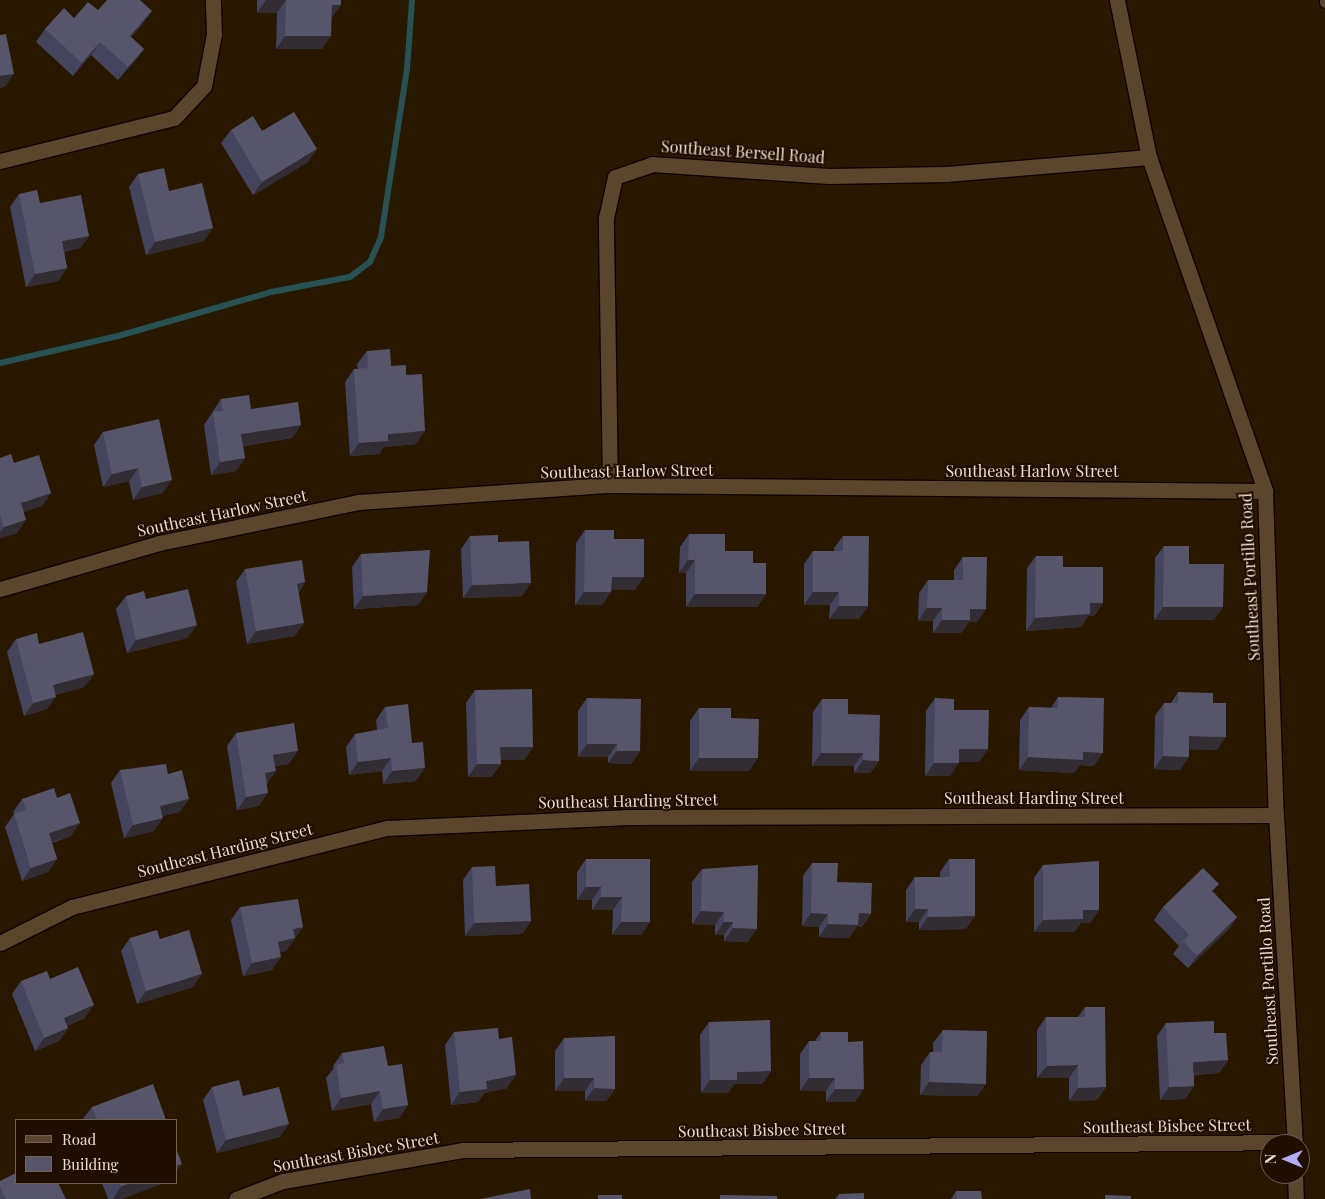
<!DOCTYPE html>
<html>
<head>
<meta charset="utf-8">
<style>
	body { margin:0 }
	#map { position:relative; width:1325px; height:1199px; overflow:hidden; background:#281800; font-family:"Playfair Display",serif }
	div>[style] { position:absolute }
	.stream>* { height:6px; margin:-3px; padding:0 3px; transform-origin:3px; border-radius:3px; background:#275153 }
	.roads { filter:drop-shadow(1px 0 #100300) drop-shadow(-1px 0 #100300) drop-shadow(0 1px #100300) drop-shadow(0 -1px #100300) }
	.service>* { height:11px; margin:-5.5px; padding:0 5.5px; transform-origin:5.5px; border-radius:5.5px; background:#59462b }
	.minor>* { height:15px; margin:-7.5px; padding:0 7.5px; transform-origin:7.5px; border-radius:7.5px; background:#59462b }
	.wall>* { inset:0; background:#45445d }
	.shaded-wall>* { inset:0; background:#322c33 }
	.building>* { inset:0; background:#57556a }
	span { translate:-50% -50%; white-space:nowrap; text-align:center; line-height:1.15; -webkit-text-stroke:4px #1f0f00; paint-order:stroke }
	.street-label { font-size:16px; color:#e9ddce }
	.legend { position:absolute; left:15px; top:1119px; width:162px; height:65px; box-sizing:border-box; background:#1f0f00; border:1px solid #706152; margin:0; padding:6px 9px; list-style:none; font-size:15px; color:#e9ddce }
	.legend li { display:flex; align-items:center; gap:10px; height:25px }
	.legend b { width:25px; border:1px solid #706152 }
	.north { position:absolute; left:1260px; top:1134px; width:50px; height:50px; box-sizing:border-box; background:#1f0f00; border:1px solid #706152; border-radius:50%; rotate:270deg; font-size:14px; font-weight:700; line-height:20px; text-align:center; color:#e9ddce }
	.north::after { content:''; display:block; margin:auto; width:18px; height:22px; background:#b3adf9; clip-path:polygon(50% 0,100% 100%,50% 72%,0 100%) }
</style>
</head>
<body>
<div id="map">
	<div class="stream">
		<i style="left:0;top:363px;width:121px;rotate:-12.9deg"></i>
		<i style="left:118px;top:336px;width:159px;rotate:-16deg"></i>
		<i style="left:271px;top:292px;width:80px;rotate:-10.8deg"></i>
		<i style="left:350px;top:277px;width:25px;rotate:-37deg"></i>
		<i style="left:370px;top:262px;width:27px;rotate:-66deg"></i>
		<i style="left:381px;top:237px;width:169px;rotate:-81.2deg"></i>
		<i style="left:407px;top:70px;width:70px;rotate:-85.9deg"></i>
	</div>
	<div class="roads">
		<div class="service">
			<i style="left:1325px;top:0;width:2px;rotate:90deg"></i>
		</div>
		<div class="minor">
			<i style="left:1117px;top:0;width:160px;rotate:78.5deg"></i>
			<i style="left:1149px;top:157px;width:354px;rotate:70.8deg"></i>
			<i style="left:1265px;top:491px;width:324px;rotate:88.1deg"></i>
			<i style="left:1276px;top:815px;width:330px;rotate:86.7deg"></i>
			<i style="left:0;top:161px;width:179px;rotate:-13.9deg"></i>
			<i style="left:174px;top:118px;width:44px;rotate:-46.8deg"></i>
			<i style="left:204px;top:86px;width:53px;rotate:-79.1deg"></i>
			<i style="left:214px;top:34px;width:34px;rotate:-92deg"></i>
			<i style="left:610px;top:485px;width:267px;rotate:-90.9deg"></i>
			<i style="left:606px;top:218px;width:42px;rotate:-77.6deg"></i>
			<i style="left:615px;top:177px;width:39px;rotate:-19deg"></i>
			<i style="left:652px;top:164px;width:177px;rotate:3.9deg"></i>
			<i style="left:829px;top:176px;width:117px;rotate:-1deg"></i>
			<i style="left:946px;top:174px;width:204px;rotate:-4.8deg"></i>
			<i style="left:0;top:589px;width:166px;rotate:-16.1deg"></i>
			<i style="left:159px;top:543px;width:203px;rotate:-11.6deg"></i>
			<i style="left:358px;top:502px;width:253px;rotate:-3.9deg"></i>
			<i style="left:610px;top:485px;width:655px;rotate:0.52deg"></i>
			<i style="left:0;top:943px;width:80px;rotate:-26.6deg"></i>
			<i style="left:72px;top:907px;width:325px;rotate:-14.1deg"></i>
			<i style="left:387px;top:828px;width:238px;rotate:-2.6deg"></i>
			<i style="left:625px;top:817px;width:651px;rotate:-0.18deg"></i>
			<i style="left:1295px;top:1174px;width:25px;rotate:88deg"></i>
			<i style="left:236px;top:1199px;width:50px;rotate:-21deg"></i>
			<i style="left:283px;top:1181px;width:182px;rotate:-9.8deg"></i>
			<i style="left:462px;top:1150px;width:833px;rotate:-0.55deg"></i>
		</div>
	</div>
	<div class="wall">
		<i style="clip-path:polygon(257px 0,341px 0,341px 5px,331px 18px,322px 49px,276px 49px,277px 13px,257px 13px)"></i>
		<i style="clip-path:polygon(98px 10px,143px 24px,131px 37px,144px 49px,135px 61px,118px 80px,91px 55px,73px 76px,36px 42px,45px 29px,74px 18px)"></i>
		<i style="clip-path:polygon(231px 130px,262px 131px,308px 162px,253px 195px,221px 143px)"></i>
		<i style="clip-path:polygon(138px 174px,169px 191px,204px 241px,146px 255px,129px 187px)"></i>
		<i style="clip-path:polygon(19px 194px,40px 203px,89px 236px,80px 248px,64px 252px,67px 268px,58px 281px,26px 287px,10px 207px)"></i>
		<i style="clip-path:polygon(367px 351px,406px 375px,416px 444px,384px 447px,379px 454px,350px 456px,345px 382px,354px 369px,358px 369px,357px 364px)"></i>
		<i style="clip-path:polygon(221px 399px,251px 409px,301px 425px,292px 438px,243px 446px,245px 458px,236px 471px,211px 475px,204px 425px)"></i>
		<i style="clip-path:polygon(103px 432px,163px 493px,133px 500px,129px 481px,103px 487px,94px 445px)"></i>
		<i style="clip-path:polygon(0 458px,14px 463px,51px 493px,42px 506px,23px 512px,17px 533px,0 538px)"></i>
		<i style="clip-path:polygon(585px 530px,614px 539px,635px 590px,612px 590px,602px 605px,575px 605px,576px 543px)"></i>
		<i style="clip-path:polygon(689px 534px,725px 551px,753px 563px,766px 594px,757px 607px,686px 607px,686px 573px,679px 573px,680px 547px)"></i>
		<i style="clip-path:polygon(470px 536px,498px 542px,522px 596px,463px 598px,461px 549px)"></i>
		<i style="clip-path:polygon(843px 536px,868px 606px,859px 619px,829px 619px,830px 605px,804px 605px,804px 564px,813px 551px,834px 551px,834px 548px)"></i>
		<i style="clip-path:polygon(1164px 546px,1189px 564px,1214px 620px,1154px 620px,1155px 558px)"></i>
		<i style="clip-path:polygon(361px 554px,427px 592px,418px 605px,354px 609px,352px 567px)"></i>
		<i style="clip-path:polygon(1036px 556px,1063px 567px,1103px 603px,1094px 616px,1088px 616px,1081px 627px,1026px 631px,1027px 568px)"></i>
		<i style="clip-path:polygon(963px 557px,986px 609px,977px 622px,969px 622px,961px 633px,933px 633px,933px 621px,918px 621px,919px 593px,928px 580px,954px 580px,954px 570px)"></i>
		<i style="clip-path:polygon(245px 569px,305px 582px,299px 592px,295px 636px,247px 644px,236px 582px)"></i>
		<i style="clip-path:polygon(126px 596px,146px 599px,197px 625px,187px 638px,127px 653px,116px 609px)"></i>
		<i style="clip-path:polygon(16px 639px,39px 644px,94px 674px,84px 687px,55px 695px,47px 709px,24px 716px,7px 652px)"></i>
		<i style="clip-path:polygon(475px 690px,533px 747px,524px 760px,500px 760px,501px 764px,491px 777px,468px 777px,466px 703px)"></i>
		<i style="clip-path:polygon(1178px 692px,1213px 703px,1217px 750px,1189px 749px,1180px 770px,1154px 769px,1155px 716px,1164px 703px,1171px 703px)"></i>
		<i style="clip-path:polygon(1058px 697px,1094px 766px,1080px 765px,1074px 773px,1019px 770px,1020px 720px,1029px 707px,1051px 708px)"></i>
		<i style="clip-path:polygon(587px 698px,640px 751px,631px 764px,608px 763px,608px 757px,578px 757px,578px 711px)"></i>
		<i style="clip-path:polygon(935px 698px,954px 710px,988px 749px,979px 762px,959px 762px,950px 776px,925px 776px,926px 711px)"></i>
		<i style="clip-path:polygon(822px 699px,848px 714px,879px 761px,870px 773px,854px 773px,854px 766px,812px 766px,813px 712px)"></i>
		<i style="clip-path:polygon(385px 707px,416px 781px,383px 784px,382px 771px,349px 775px,346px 747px,355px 734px,377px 730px,376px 720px)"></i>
		<i style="clip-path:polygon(699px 708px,731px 718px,749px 771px,690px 771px,690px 721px)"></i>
		<i style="clip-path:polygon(236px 733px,289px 764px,275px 766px,267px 784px,259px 806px,237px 810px,227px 746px)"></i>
		<i style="clip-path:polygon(120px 770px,168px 774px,180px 812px,162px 816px,154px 831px,124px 838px,111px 783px)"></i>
		<i style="clip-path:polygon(22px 799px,71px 836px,52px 843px,57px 859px,48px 872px,22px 881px,5px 827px,14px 814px,13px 812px)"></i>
		<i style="clip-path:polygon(586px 859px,650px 922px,641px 935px,612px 935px,613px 910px,592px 910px,592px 900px,577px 900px,577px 872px)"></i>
		<i style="clip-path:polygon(949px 859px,966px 929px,919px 930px,919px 922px,906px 922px,906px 890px,915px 877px,940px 877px,940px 872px)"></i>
		<i style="clip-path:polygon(812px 863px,837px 882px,862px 927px,857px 926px,849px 938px,819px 937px,819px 927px,802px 926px,803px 876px)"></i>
		<i style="clip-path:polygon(1043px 865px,1099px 910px,1090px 923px,1081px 923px,1074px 932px,1034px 932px,1034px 878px)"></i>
		<i style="clip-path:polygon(472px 867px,496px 886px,531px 921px,522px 934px,465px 936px,463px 880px)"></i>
		<i style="clip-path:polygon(702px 869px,748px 942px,724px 941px,724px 935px,715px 935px,715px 925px,692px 924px,692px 882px)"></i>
		<i style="clip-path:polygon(1213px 892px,1237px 917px,1228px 930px,1188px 968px,1173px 954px,1179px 946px,1154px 920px,1163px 907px)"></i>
		<i style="clip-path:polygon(240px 907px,303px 927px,286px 951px,280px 952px,272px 970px,243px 976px,231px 920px)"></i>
		<i style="clip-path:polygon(130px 938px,160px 939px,193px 987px,137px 1004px,121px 951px)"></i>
		<i style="clip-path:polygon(50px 979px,85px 1018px,67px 1026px,68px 1028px,59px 1041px,35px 1051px,12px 994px,21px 981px)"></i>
		<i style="clip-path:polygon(1085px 1007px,1106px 1087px,1097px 1100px,1069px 1101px,1069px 1078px,1037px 1078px,1037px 1030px,1046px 1017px,1078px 1017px)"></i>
		<i style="clip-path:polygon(709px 1022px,771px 1071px,762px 1084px,734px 1084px,728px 1093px,701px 1093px,700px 1035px)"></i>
		<i style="clip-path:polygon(1166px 1023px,1214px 1033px,1228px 1060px,1219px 1073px,1194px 1075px,1194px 1086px,1185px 1099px,1160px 1100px,1157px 1036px)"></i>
		<i style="clip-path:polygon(943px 1030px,986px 1084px,977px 1096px,920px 1095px,921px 1065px,930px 1052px,933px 1052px,933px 1043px)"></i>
		<i style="clip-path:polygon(454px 1032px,499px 1039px,507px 1088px,484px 1093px,478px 1102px,451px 1105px,445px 1045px)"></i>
		<i style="clip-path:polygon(821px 1032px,848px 1042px,855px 1102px,826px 1102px,826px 1091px,800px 1091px,800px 1054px,809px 1041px,815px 1041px)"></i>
		<i style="clip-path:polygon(564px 1038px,615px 1089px,606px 1101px,585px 1101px,585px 1091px,555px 1091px,555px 1051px)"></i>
		<i style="clip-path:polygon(342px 1053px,388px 1066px,408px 1105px,399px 1118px,374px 1122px,371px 1104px,332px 1111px,326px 1078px,334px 1068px,333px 1066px)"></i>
		<i style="clip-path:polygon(212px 1087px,243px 1096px,280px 1137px,217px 1153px,203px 1100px)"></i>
		<i style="clip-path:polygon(92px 1107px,166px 1120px,82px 1120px)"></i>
		<i style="clip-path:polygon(0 1181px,66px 1199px,0 1199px)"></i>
		<i style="clip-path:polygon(102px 1183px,164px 1183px,121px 1199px,108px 1199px)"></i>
		<i style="clip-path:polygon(956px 1191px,982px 1199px,951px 1199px)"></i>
		<i style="clip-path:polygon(839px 1194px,864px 1199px,835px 1199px)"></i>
	</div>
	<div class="shaded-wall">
		<i style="clip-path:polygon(266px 0,286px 0,277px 13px,257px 13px)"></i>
		<i style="clip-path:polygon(332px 5px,341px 5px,332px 18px,322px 18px)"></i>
		<i style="clip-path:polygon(152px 11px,143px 24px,121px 49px,130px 36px)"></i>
		<i style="clip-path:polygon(285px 36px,331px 36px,322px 49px,276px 49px)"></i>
		<i style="clip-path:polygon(100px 42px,91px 55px,73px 76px,82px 63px)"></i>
		<i style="clip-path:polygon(144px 49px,135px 61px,118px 80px,128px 67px)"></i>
		<i style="clip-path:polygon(14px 74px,5px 87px,0 88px,0 76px)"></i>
		<i style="clip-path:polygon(317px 149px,308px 162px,253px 195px,262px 182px)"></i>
		<i style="clip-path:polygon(213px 228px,204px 241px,146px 255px,155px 242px)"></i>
		<i style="clip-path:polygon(89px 236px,80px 248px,52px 254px,62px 241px)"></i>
		<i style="clip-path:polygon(67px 268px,58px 281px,26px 287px,35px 274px)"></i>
		<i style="clip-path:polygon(301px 425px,292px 438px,232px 447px,241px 434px)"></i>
		<i style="clip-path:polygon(425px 431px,416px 444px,384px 447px,379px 454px,350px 456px,359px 443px,388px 434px)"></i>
		<i style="clip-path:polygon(245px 458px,236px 471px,211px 475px,220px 462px)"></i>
		<i style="clip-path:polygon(138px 468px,129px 481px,103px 487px,112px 474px)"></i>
		<i style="clip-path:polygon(172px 480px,163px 493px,133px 500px,142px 487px)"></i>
		<i style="clip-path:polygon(51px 493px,42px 506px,12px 516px,21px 503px)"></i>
		<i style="clip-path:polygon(26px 520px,17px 533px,0 538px,0 532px,4px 527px)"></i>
		<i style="clip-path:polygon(688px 560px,695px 560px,686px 573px,679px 573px)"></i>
		<i style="clip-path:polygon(612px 577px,644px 577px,635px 590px,603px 590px)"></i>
		<i style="clip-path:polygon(305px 582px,296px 595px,297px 584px)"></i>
		<i style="clip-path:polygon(531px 583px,522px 596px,463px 598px,472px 585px)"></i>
		<i style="clip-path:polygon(427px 592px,418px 605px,354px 609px,363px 596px)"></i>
		<i style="clip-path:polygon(584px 592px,611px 592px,602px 605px,575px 605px)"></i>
		<i style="clip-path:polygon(813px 592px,839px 592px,830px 605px,804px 605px)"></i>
		<i style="clip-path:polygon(695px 594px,766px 594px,757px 607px,686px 607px)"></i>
		<i style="clip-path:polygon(1090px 603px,1103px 603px,1094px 616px,1088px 616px,1081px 627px,1026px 631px,1035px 618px)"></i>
		<i style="clip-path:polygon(839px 606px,868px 606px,859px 619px,829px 619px)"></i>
		<i style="clip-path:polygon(1163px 607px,1223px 607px,1214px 620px,1154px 620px)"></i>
		<i style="clip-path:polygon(927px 608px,942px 608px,933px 621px,918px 621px)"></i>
		<i style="clip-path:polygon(970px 609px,986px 609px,977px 622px,969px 622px,961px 633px,933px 633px,942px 620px)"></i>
		<i style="clip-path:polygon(304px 623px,295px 636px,247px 644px,256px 631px)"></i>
		<i style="clip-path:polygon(197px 625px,187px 638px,127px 653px,136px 640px)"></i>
		<i style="clip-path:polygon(94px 674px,84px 687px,44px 698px,53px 685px)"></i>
		<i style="clip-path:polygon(56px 697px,47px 709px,24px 716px,33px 703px)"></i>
		<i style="clip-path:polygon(1189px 736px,1226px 737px,1217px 750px,1180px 749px)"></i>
		<i style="clip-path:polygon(587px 744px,617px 744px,608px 757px,578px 757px)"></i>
		<i style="clip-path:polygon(500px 747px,533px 747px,524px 760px,491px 760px)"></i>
		<i style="clip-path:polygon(959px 749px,988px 749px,979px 762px,950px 762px)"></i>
		<i style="clip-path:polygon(298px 751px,289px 764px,264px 768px,273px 755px)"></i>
		<i style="clip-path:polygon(617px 751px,640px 751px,631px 764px,608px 763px)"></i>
		<i style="clip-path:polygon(1083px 752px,1103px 753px,1094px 766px,1080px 765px,1074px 773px,1019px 770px,1028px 757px)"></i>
		<i style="clip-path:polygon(821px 753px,863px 753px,854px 766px,812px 766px)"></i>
		<i style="clip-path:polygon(1163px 756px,1189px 757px,1180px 770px,1154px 769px)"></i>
		<i style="clip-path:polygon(391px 758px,382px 771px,349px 775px,358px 762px)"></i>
		<i style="clip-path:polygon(699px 758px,758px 758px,749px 771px,690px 771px)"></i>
		<i style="clip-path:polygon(863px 760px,879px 761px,870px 773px,854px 773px)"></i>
		<i style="clip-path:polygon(934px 763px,959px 763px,950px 776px,925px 776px)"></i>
		<i style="clip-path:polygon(477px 764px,501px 764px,491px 777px,468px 777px)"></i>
		<i style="clip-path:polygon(425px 768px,416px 781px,383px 784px,392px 771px)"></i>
		<i style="clip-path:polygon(276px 771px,267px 784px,265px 773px)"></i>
		<i style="clip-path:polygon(268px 793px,259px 806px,237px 810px,246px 797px)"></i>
		<i style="clip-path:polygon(189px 799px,180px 812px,151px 819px,160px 806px)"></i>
		<i style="clip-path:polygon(163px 818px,154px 831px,124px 838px,133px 825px)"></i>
		<i style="clip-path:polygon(80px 823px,71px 836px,40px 846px,49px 833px)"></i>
		<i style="clip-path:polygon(57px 859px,48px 872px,22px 881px,31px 868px)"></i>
		<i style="clip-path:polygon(586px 887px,601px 887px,592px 900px,577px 900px)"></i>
		<i style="clip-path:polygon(601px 897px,622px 897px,613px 910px,592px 910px)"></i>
		<i style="clip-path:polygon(915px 909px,928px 909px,919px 922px,906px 922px)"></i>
		<i style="clip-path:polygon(1083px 910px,1099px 910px,1090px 923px,1081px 923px,1074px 932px,1034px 932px,1043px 920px)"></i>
		<i style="clip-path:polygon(701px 911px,724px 912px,715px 925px,692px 924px)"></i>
		<i style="clip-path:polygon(811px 913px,828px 914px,819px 927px,802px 926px)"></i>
		<i style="clip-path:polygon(859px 913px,871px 914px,862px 927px,857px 926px,849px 938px,819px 937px,828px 924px)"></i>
		<i style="clip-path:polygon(975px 916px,966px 929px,919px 930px,928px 917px)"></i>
		<i style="clip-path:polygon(1237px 917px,1228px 930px,1188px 968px,1197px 956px)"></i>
		<i style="clip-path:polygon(531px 921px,522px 934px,465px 936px,474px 923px)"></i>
		<i style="clip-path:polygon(621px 922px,650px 922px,641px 935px,612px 935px)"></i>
		<i style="clip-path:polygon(724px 922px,733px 922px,724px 935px,715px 935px)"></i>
		<i style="clip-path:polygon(303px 927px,286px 951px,269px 955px,278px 942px,293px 929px)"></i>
		<i style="clip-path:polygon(733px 928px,757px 929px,748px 942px,724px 941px)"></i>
		<i style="clip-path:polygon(281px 957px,272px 970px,243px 976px,252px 963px)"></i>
		<i style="clip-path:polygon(202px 974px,193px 987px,137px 1004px,146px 991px)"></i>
		<i style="clip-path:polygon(94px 1005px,85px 1018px,55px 1031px,64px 1018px)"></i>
		<i style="clip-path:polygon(68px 1028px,59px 1041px,35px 1051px,44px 1038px)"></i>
		<i style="clip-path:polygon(1228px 1060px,1219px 1073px,1184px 1075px,1193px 1062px)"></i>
		<i style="clip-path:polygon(1078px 1065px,1069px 1078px,1037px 1078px,1047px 1066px)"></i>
		<i style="clip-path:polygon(771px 1071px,762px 1084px,734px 1084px,728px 1093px,701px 1093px,710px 1080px,737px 1072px)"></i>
		<i style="clip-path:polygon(516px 1075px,507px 1088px,484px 1093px,478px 1102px,451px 1105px,460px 1092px,486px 1081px)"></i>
		<i style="clip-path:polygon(564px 1078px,594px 1078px,585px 1091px,555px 1091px)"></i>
		<i style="clip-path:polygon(809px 1078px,835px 1078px,826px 1091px,800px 1091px)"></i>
		<i style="clip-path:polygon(929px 1082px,986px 1084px,977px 1096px,920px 1095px)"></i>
		<i style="clip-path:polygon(1194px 1086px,1185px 1099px,1160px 1100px,1169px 1087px)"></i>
		<i style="clip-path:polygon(1106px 1087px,1097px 1100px,1069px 1101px,1078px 1088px)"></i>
		<i style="clip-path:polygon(594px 1088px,615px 1089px,606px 1101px,585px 1101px)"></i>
		<i style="clip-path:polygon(835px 1089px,864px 1089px,855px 1102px,826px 1102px)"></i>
		<i style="clip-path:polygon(380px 1091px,371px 1104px,332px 1111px,341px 1098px)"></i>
		<i style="clip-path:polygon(408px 1105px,399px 1118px,374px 1122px,383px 1109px)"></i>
		<i style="clip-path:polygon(289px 1124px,280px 1137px,217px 1153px,226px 1140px)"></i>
		<i style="clip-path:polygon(182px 1164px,176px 1172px,176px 1166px)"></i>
		<i style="clip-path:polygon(131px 1183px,164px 1183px,121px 1199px,113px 1199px,121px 1186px)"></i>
	</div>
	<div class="building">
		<i style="clip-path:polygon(107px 0,140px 0,152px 11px,130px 36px,144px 49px,128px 67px,100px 42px,82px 63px,45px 29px,64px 8px,74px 18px,88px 2px,98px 10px)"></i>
		<i style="clip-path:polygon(286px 0,341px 0,341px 5px,332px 5px,331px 36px,285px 36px)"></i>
		<i style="clip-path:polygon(6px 34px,14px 74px,0 76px,0 35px)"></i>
		<i style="clip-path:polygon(294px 112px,317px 149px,262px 182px,231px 130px,253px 116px,262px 131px)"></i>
		<i style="clip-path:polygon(164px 168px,169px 191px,202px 183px,213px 228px,155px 242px,138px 174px)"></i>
		<i style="clip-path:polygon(37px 190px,40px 203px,81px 195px,89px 236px,62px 241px,67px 268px,35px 274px,19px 194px)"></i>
		<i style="clip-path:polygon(390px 349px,391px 366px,406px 365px,406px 375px,422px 374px,425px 431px,388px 434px,388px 441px,359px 443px,354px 369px,368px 368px,367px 351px)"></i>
		<i style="clip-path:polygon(249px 395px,251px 409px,298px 402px,301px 425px,241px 434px,245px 458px,220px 462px,213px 412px,223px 411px,221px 399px)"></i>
		<i style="clip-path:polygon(159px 419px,172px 480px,142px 487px,138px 468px,112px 474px,103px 432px)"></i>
		<i style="clip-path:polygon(11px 454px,14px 463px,39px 455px,51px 493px,21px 503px,26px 520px,4px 527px,0 515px,0 458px)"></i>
		<i style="clip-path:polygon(585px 530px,614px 530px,614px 539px,644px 539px,644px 577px,612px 577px,611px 592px,584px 592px)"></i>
		<i style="clip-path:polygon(689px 534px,725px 534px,725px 551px,753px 551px,753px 563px,766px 563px,766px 594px,695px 594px,695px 560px,688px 560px)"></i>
		<i style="clip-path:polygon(498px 535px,498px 542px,529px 541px,531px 583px,472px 585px,470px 536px)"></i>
		<i style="clip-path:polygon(843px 536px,869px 536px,868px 606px,839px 606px,839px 592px,813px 592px,813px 551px,843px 551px)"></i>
		<i style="clip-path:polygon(1164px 546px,1189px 546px,1189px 564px,1224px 564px,1223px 607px,1163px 607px)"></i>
		<i style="clip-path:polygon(430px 550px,427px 592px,363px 596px,361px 554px)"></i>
		<i style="clip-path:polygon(1036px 556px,1063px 556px,1063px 567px,1103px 567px,1103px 603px,1090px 603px,1090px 614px,1035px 618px)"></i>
		<i style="clip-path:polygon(963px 557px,987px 557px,986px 609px,970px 609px,970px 620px,942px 620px,942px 608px,927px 608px,928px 580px,963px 580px)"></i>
		<i style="clip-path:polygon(302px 560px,305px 582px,297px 584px,304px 623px,256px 631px,245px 569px)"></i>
		<i style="clip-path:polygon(188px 589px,197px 625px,136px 640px,126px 596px,144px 591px,146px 599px)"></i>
		<i style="clip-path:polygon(83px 632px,94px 674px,53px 685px,56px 697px,33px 703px,16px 639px,37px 633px,39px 644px)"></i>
		<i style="clip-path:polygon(532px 689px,533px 747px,500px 747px,501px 764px,477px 764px,475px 690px)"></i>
		<i style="clip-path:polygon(1178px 692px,1213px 693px,1213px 703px,1226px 703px,1226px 737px,1189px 736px,1189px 757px,1163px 756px,1164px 703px,1178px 703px)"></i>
		<i style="clip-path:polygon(1058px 697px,1104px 698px,1103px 753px,1083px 752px,1083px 760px,1028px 757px,1029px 707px,1058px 708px)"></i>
		<i style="clip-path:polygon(587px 698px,641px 699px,640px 751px,617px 751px,617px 744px,587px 744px)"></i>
		<i style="clip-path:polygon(935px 698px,954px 699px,954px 710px,989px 710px,988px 749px,959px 749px,959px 763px,934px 763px)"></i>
		<i style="clip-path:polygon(822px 699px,848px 699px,848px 714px,880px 715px,879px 761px,863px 760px,863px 753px,821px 753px)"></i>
		<i style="clip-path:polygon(408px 704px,412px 743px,423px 742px,425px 768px,392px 771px,391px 758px,358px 762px,355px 734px,388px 728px,385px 707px)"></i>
		<i style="clip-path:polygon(699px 708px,731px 708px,731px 718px,759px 719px,758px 758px,699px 758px)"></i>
		<i style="clip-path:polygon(294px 723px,298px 751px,273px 755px,276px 771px,265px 773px,268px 793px,246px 797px,236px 733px)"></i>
		<i style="clip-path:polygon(166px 764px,168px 774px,182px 770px,189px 799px,160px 806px,163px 818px,133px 825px,120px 770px)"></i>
		<i style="clip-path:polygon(54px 788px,57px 798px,70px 793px,80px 823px,49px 833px,57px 859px,31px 868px,14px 814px,26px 810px,22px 799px)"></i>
		<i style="clip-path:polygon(586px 859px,650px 859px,650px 922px,621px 922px,622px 897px,601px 897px,601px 887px,586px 887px)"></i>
		<i style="clip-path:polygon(949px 859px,975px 859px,975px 916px,928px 917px,928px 909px,915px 909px,915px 877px,950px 877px)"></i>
		<i style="clip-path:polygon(1099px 861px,1099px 910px,1083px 910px,1083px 919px,1043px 920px,1043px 865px)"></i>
		<i style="clip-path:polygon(812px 863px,838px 863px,837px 882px,872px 883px,871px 914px,859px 913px,858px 925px,828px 924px,828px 914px,811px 913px)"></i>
		<i style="clip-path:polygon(758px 865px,757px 929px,733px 928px,733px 922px,724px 922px,724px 912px,701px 911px,702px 869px)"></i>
		<i style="clip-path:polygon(495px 866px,496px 886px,529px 884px,531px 921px,474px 923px,472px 867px)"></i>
		<i style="clip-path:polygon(1203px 868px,1219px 884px,1212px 891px,1237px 917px,1197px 956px,1183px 941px,1189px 935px,1163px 907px)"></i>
		<i style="clip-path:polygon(298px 899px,303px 927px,293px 929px,295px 938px,278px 942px,281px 957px,252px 963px,240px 907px)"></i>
		<i style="clip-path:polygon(157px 930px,160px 939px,189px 930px,202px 974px,146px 991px,130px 938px)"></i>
		<i style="clip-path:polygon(78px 967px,94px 1005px,64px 1018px,68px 1028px,44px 1038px,21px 981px,47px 971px,50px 979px)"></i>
		<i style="clip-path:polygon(1085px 1007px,1105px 1007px,1106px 1087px,1078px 1088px,1078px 1065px,1047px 1066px,1046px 1017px,1085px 1017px)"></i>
		<i style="clip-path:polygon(770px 1020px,771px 1071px,737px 1072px,737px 1080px,710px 1080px,709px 1022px)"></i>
		<i style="clip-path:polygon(1214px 1021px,1214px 1033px,1226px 1033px,1228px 1060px,1193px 1062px,1194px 1086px,1169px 1087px,1166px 1023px)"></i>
		<i style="clip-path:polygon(498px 1028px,499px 1039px,512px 1037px,516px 1075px,486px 1081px,487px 1089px,460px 1092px,454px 1032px)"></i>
		<i style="clip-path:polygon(943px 1030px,987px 1031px,986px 1084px,929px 1082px,930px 1052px,942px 1052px)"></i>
		<i style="clip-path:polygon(821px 1032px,848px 1032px,848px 1042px,863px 1041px,864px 1089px,835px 1089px,835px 1078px,809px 1078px,809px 1041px,821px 1041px)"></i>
		<i style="clip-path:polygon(615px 1036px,615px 1089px,594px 1088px,594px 1078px,564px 1078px,564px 1038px)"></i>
		<i style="clip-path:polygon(384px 1046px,388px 1066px,402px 1064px,408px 1105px,383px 1109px,380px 1091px,341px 1098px,336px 1065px,344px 1063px,342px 1053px)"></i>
		<i style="clip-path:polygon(239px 1080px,243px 1096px,279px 1087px,289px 1124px,226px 1140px,212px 1087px)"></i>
		<i style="clip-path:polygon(153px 1084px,166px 1120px,97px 1120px,92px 1107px)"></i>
		<i style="clip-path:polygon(176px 1148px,182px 1164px,176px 1166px)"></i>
		<i style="clip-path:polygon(16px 1173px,16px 1183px,58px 1183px,66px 1199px,6px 1199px,0 1187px,0 1181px)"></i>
		<i style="clip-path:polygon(120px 1183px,131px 1183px,121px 1186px)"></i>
		<i style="clip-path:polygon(530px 1189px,531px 1199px,481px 1199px)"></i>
		<i style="clip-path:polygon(956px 1191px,981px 1191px,982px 1199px,957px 1199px)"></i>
		<i style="clip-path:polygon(864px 1193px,864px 1199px,839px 1199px,839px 1194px)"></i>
		<i style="clip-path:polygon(598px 1195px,622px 1195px,622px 1199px,598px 1199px)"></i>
		<i style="clip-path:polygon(720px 1195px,777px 1196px,777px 1199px,720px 1199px)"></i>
		<i style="clip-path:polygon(1105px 1195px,1131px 1196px,1131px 1199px,1105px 1199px)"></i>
	</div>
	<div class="street-label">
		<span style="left:743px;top:152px;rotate:4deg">Southeast Bersell Road</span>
		<span style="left:627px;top:471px;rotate:-1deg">Southeast Harlow Street</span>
		<span style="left:1032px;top:471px">Southeast Harlow Street</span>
		<span style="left:222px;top:513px;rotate:-12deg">Southeast Harlow Street</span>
		<span style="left:1250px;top:577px;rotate:-93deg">Southeast Portillo Road</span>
		<span style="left:1034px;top:798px">Southeast Harding Street</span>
		<span style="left:628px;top:801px;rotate:-1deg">Southeast Harding Street</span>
		<span style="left:225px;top:850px;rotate:-14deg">Southeast Harding Street</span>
		<span style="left:1268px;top:981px;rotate:-93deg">Southeast Portillo Road</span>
		<span style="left:1167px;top:1126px;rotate:-1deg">Southeast Bisbee Street</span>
		<span style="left:762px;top:1130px;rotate:-1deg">Southeast Bisbee Street</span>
		<span style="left:356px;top:1152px;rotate:-10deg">Southeast Bisbee Street</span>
	</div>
	<ul class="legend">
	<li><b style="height:6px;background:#59462b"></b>Road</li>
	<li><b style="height:14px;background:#57556a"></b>Building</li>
	</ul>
	<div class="north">N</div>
</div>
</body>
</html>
